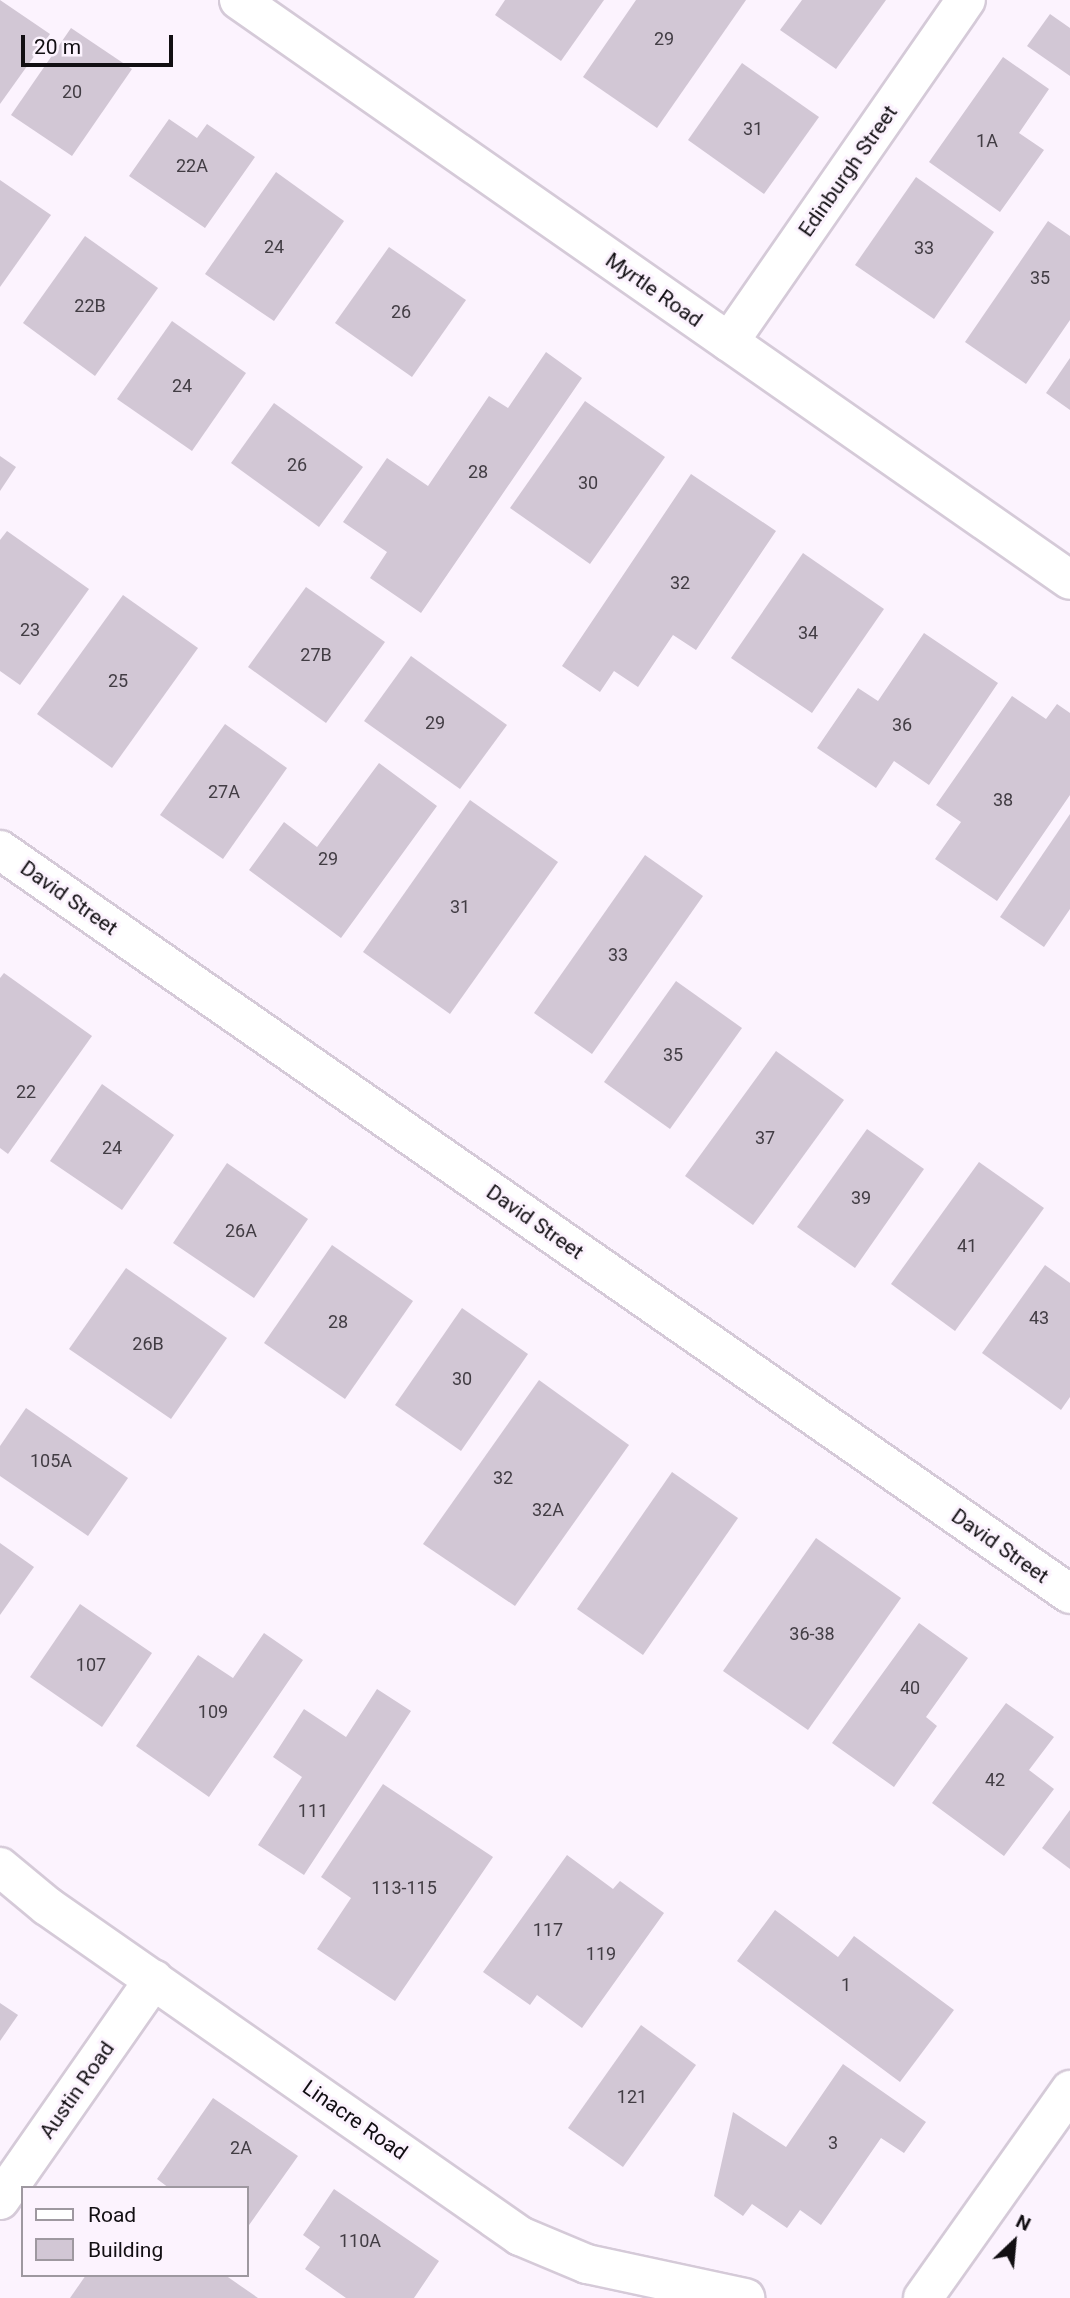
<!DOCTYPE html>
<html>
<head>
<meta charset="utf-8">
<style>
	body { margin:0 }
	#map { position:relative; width:1070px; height:2298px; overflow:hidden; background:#fcf3fe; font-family:Roboto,sans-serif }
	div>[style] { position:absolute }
	.building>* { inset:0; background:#d2c7d5 }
	.roads { filter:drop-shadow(2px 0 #d5cad8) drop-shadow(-2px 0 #d5cad8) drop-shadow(0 2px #d5cad8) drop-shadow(0 -2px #d5cad8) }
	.minor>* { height:38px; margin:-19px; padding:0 19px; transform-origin:19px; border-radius:19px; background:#fff }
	span { translate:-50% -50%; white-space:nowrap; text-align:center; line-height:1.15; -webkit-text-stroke:6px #fcf3fe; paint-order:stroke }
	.number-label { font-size:18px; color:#423d44 }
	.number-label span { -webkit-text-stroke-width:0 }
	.street-label { font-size:21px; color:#120f13 }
	.legend { position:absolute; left:21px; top:2186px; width:228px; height:91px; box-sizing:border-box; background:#fcf3fe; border:2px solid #9e98a0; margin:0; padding:9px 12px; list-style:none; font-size:21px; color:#120f13 }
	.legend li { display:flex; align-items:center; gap:14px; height:35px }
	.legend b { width:35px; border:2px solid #9e98a0 }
	.north { position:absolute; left:979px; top:2207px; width:70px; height:70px; -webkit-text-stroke:5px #fcf3fe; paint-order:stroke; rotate:26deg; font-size:19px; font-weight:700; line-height:28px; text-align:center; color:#120f13 }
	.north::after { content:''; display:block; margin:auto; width:24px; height:32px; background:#120f13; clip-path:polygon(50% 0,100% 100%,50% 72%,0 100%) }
	.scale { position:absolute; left:21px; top:35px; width:152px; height:32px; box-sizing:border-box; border:4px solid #120f13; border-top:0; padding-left:9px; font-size:21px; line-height:24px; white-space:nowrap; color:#120f13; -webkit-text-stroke:5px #fcf3fe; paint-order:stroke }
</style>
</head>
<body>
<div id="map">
	<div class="building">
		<i style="clip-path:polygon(0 0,50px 34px,0 104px)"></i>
		<i style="clip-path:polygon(505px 0,604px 0,561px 61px,495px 15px)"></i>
		<i style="clip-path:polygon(636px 0,746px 0,657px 128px,583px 77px)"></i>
		<i style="clip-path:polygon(802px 0,886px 0,836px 69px,780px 30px)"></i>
		<i style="clip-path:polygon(1050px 14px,1070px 28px,1070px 76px,1027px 46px)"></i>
		<i style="clip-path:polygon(71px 28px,132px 69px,72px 156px,11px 115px)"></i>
		<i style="clip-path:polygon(1003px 57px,1049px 89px,1019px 133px,1044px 150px,1000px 212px,929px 162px)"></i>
		<i style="clip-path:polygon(742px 63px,819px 117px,764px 194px,688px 140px)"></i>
		<i style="clip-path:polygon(169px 119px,197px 138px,207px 124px,255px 157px,205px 228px,129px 176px)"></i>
		<i style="clip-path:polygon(276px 172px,344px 221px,274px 321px,205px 274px)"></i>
		<i style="clip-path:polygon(916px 177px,994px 232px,934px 319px,855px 265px)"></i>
		<i style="clip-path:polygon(0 180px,51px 215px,0 287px)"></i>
		<i style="clip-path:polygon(1048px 221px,1070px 236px,1070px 320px,1026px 384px,965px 342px)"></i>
		<i style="clip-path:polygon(85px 236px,158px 288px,95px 376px,23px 323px)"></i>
		<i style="clip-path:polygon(389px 247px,466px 300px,412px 377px,335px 323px)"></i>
		<i style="clip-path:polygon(172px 321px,246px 373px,192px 451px,117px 399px)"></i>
		<i style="clip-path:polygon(546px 352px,582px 378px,421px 613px,370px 578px,387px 552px,343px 522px,387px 458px,428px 486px,489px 396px,508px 408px)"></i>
		<i style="clip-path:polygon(1070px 358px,1070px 410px,1046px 393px)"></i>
		<i style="clip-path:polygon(585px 401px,665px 457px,590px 564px,510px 508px)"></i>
		<i style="clip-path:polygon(274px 403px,363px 467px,319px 527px,231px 463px)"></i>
		<i style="clip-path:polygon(0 456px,16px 467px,0 491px)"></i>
		<i style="clip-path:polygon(691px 474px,776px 531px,696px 650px,673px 635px,638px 687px,614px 671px,600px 692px,562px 666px)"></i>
		<i style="clip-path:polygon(7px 531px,89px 589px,20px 685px,0 671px,0 540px)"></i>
		<i style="clip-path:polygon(803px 553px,884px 609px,812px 713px,731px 658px)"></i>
		<i style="clip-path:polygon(306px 587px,385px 642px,326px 723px,248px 667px)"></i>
		<i style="clip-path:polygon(123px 595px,198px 648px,112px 768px,37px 714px)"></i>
		<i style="clip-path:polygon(924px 633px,998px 683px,929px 785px,894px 761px,876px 788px,817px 748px,858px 688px,878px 701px)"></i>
		<i style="clip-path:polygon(411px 656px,507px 725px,460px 789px,364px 721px)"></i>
		<i style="clip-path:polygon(1012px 696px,1046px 719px,1057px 704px,1070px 713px,1070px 795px,997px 901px,935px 859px,961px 822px,936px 805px)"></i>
		<i style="clip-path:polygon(225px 724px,287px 768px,223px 859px,160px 815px)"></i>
		<i style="clip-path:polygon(379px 763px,437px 806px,341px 938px,249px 870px,284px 822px,317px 847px)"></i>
		<i style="clip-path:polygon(470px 800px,558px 862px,450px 1014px,363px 952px)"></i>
		<i style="clip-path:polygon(1070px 814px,1070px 909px,1044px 947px,1000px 917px)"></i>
		<i style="clip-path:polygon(645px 855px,703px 896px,592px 1054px,534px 1013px)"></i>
		<i style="clip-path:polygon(4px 973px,92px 1036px,8px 1154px,0 1148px,0 978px)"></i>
		<i style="clip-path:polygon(676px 981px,742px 1028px,670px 1129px,604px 1082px)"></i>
		<i style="clip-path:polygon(776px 1051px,844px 1100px,753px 1225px,685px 1176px)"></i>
		<i style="clip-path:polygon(102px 1084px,174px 1135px,122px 1210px,50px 1161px)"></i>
		<i style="clip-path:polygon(867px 1129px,924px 1169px,855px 1268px,797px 1227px)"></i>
		<i style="clip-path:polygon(979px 1162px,1044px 1208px,955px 1331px,891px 1284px)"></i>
		<i style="clip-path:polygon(227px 1163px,308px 1219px,254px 1298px,173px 1243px)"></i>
		<i style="clip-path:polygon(332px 1245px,413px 1301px,345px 1399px,264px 1343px)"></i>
		<i style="clip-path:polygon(1045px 1265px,1070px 1283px,1070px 1397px,1061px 1410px,982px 1353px)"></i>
		<i style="clip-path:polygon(126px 1268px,227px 1338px,171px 1419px,69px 1349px)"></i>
		<i style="clip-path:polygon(462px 1308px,528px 1354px,461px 1451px,395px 1405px)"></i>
		<i style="clip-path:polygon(539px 1380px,629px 1445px,515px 1606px,423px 1544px)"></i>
		<i style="clip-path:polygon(26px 1408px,128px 1478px,88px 1536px,0 1476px,0 1446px)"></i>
		<i style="clip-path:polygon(672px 1472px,738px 1518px,643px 1655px,577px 1609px)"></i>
		<i style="clip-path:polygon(816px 1538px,901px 1598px,808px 1730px,723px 1671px)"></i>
		<i style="clip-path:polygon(0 1543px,34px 1567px,0 1615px)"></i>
		<i style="clip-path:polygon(80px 1604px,152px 1653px,102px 1727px,30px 1677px)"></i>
		<i style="clip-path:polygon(919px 1623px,968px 1658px,926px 1717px,937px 1726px,894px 1787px,832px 1743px)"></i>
		<i style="clip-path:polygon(264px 1633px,303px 1660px,209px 1797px,136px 1746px,198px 1655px,233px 1678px)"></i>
		<i style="clip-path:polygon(377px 1689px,411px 1711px,304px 1875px,258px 1845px,302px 1777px,273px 1757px,304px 1709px,346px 1737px)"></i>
		<i style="clip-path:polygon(1006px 1703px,1054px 1737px,1029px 1770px,1054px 1789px,1004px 1856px,932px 1803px)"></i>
		<i style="clip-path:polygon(383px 1784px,493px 1857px,395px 2001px,317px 1949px,351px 1898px,321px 1877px)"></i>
		<i style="clip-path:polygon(1070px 1810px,1070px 1869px,1042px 1848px)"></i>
		<i style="clip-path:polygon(567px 1855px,613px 1889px,620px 1881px,664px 1913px,582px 2028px,537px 1995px,530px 2005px,483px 1972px)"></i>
		<i style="clip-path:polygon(775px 1910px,838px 1957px,854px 1936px,954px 2010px,900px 2082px,737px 1961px)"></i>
		<i style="clip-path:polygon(0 2003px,18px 2015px,0 2041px)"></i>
		<i style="clip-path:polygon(641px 2025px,696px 2065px,623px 2167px,568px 2128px)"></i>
		<i style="clip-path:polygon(843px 2064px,926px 2122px,904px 2153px,881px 2138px,821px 2225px,800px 2210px,787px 2228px,752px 2204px,743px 2216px,714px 2196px,733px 2112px,786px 2147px)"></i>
		<i style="clip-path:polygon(213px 2098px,298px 2156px,247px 2228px,247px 2188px,169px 2188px,157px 2179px)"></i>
		<i style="clip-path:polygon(334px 2189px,439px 2261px,414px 2298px,346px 2298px,305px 2269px,320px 2247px,303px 2235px)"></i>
		<i style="clip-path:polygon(86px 2275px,225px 2275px,258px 2298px,70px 2298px)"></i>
	</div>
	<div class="roads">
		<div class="minor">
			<i style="left:239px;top:0;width:1013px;rotate:34.91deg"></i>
			<i style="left:729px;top:342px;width:416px;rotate:-55.3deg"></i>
			<i style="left:0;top:850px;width:1303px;rotate:34.81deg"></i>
			<i style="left:0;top:1867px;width:61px;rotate:39.7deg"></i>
			<i style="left:47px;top:1906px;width:577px;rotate:34.9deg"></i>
			<i style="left:520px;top:2236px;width:73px;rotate:22.7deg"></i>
			<i style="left:587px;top:2264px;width:162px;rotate:12.1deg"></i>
			<i style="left:0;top:2200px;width:269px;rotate:-55.1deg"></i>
			<i style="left:923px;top:2298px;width:255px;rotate:-54.7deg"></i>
		</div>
	</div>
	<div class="number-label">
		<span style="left:664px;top:39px">29</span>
		<span style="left:72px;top:92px">20</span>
		<span style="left:753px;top:129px">31</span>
		<span style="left:987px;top:141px">1A</span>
		<span style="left:192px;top:166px">22A</span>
		<span style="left:274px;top:247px">24</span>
		<span style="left:924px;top:248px">33</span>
		<span style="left:1040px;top:278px">35</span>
		<span style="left:90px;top:306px">22B</span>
		<span style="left:401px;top:312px">26</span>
		<span style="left:182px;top:386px">24</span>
		<span style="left:297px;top:465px">26</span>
		<span style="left:478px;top:472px">28</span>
		<span style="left:588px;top:483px">30</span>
		<span style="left:680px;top:583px">32</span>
		<span style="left:30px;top:630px">23</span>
		<span style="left:808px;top:633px">34</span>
		<span style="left:316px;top:655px">27B</span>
		<span style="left:118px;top:681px">25</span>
		<span style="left:435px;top:723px">29</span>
		<span style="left:902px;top:725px">36</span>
		<span style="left:224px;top:792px">27A</span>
		<span style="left:1003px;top:800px">38</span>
		<span style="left:328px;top:859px">29</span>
		<span style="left:460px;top:907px">31</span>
		<span style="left:618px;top:955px">33</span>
		<span style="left:673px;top:1055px">35</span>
		<span style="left:26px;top:1092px">22</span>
		<span style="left:765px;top:1138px">37</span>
		<span style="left:112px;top:1148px">24</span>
		<span style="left:861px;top:1198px">39</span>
		<span style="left:241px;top:1231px">26A</span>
		<span style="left:967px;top:1246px">41</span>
		<span style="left:1039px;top:1318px">43</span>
		<span style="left:338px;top:1322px">28</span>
		<span style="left:148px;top:1344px">26B</span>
		<span style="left:462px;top:1379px">30</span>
		<span style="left:51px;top:1461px">105A</span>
		<span style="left:503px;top:1478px">32</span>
		<span style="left:548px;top:1510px">32A</span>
		<span style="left:812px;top:1634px">36-38</span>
		<span style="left:91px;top:1665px">107</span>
		<span style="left:910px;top:1688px">40</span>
		<span style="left:213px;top:1712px">109</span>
		<span style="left:995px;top:1780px">42</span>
		<span style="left:313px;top:1811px">111</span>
		<span style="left:404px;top:1888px">113-115</span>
		<span style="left:548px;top:1930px">117</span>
		<span style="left:601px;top:1954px">119</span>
		<span style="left:846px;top:1985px">1</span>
		<span style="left:632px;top:2097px">121</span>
		<span style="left:833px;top:2143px">3</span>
		<span style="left:241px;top:2148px">2A</span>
		<span style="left:360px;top:2241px">110A</span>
	</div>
	<div class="street-label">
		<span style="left:848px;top:171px;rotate:-55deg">Edinburgh Street</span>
		<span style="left:654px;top:290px;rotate:35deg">Myrtle Road</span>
		<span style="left:69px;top:898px;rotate:35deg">David Street</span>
		<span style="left:535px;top:1222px;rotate:35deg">David Street</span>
		<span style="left:1000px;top:1546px;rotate:35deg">David Street</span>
		<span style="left:77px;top:2090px;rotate:-55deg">Austin Road</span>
		<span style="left:355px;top:2120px;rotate:35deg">Linacre Road</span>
	</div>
	<ul class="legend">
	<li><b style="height:9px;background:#fff"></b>Road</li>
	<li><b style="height:19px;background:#d2c7d5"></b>Building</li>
	</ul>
	<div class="north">N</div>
	<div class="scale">20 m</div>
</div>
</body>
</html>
